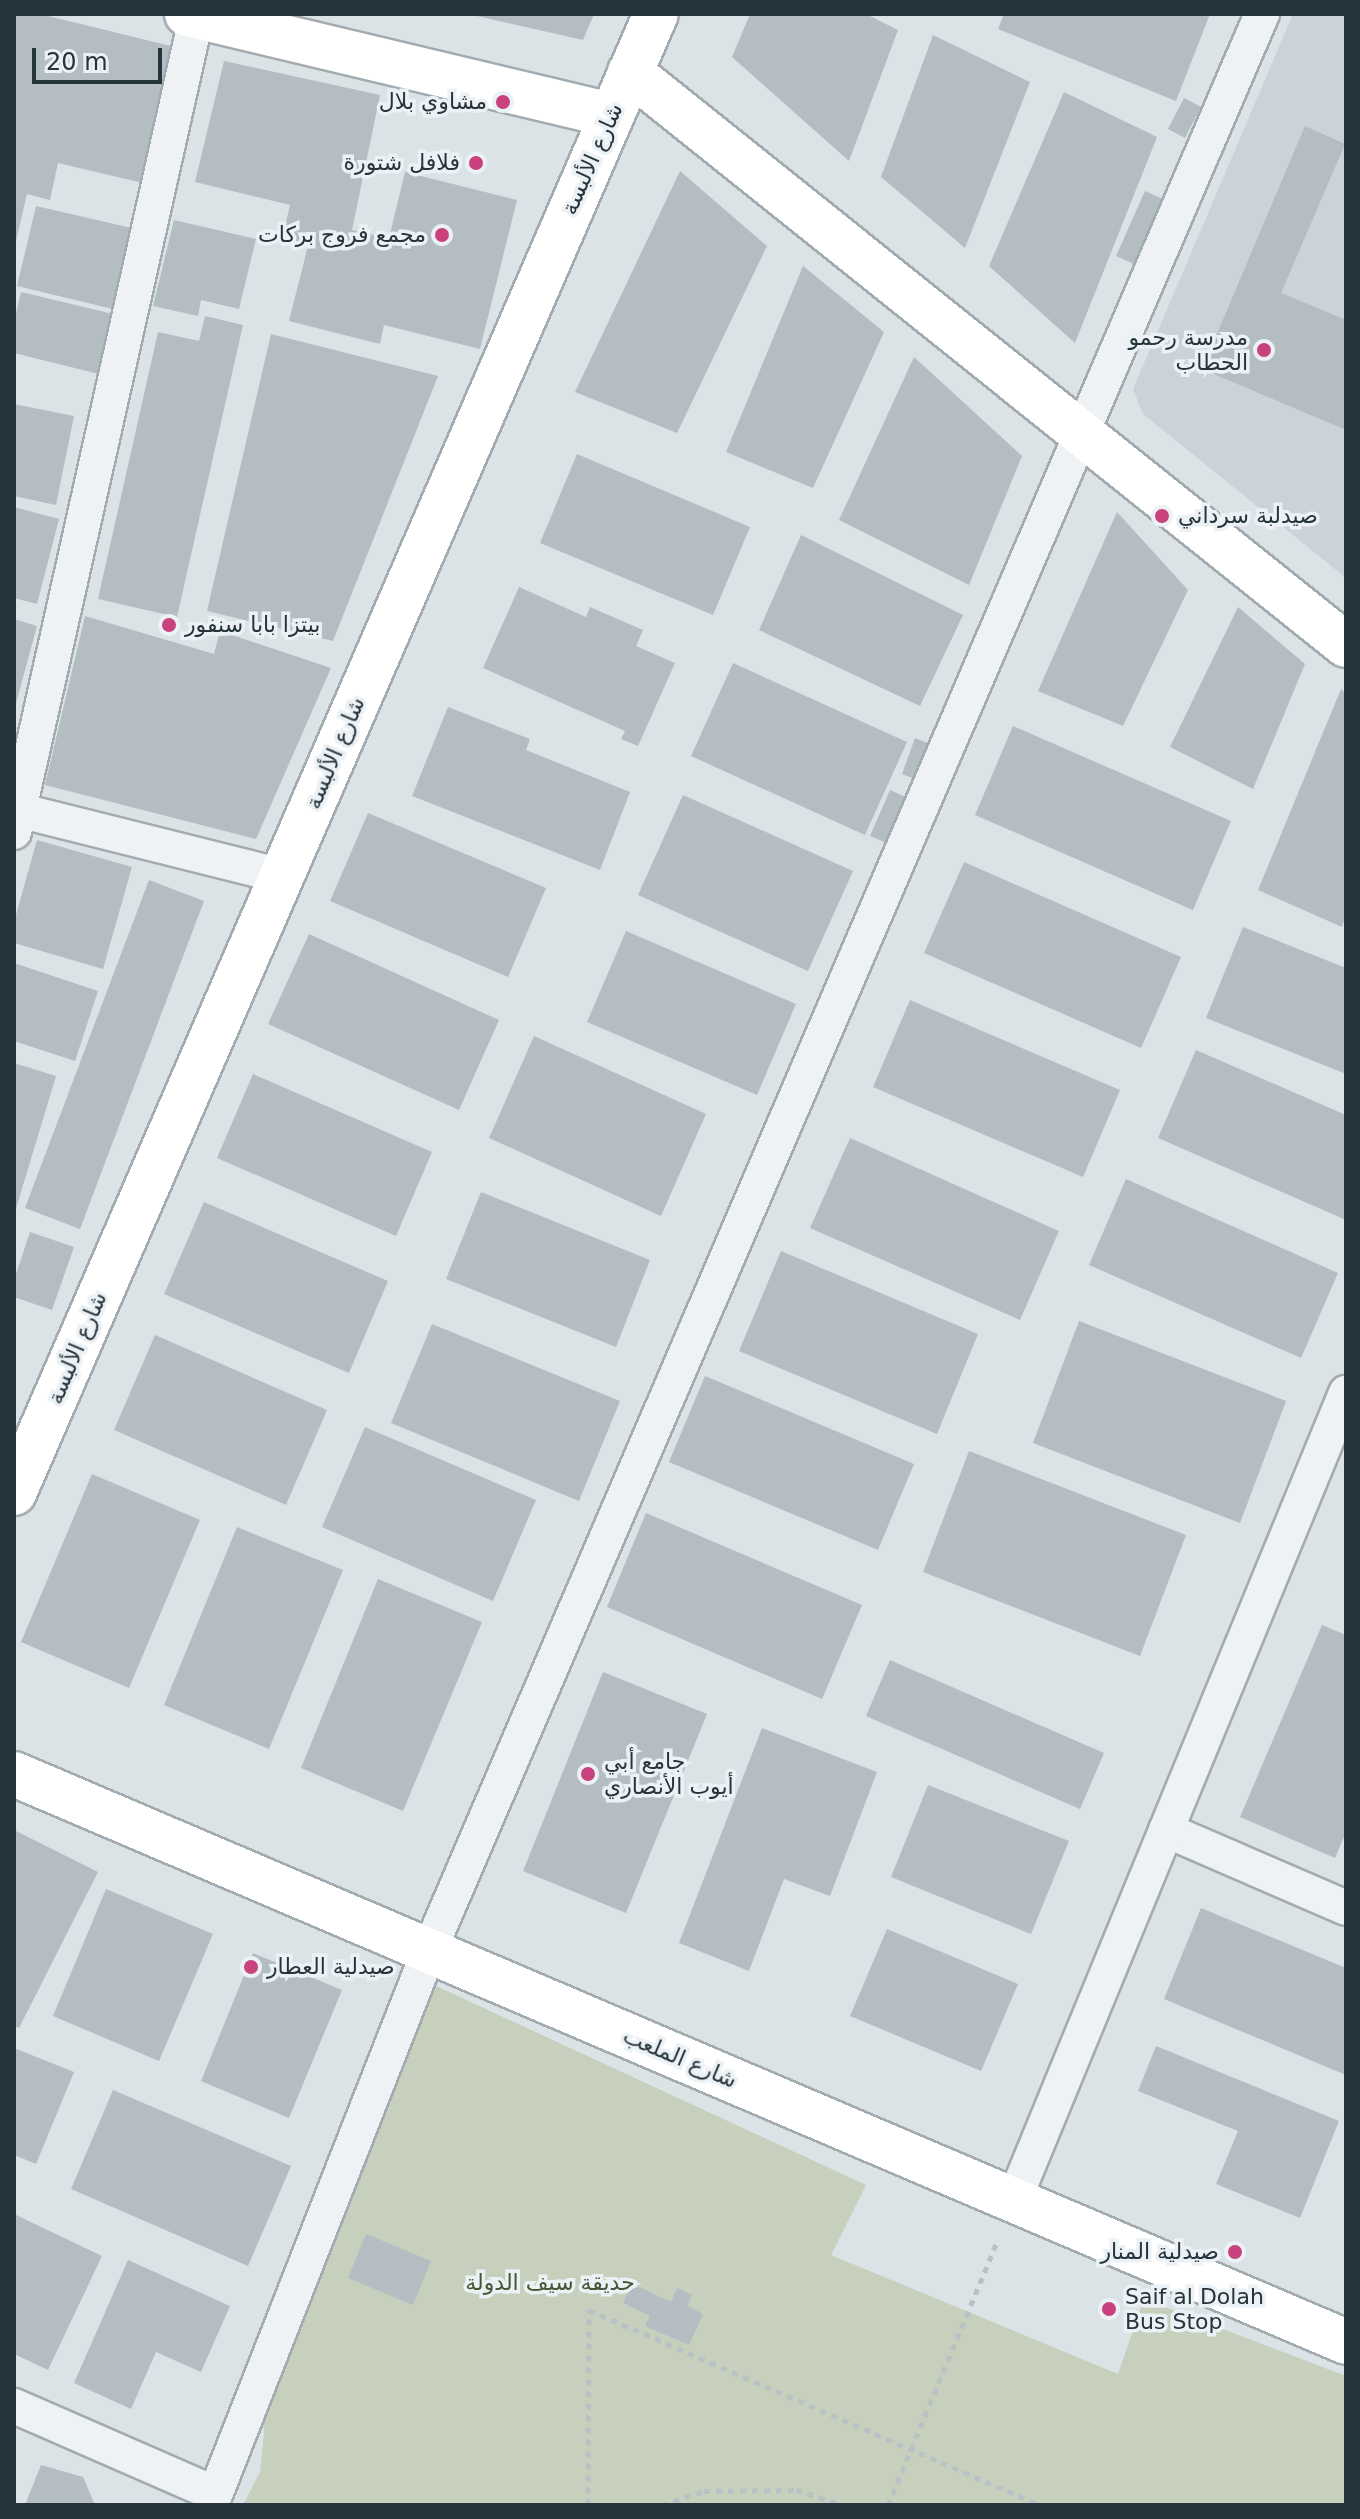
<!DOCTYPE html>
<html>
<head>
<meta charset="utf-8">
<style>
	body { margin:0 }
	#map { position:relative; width:1360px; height:2519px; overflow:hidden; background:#dce3e6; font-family:"DejaVu Sans","Noto Sans Arabic",sans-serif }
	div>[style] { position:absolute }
	.built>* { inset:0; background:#cad3d8 }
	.green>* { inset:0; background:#c7cfbd }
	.building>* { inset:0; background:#b3bdc2 }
	.path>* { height:5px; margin-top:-2.5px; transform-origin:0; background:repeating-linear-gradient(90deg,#bac1c4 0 6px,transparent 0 12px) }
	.roads { filter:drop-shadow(2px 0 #a2abb0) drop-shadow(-2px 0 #a2abb0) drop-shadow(0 2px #a2abb0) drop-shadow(0 -2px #a2abb0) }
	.street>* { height:34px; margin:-17px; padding:0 17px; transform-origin:17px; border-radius:17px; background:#eef2f4 }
	.secondary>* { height:44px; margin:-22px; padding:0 22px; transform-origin:22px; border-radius:22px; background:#fff }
	.primary>* { height:44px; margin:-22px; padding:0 22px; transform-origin:22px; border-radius:22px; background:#fff }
	.dots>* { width:22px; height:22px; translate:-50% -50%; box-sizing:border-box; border:4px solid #ebf1f4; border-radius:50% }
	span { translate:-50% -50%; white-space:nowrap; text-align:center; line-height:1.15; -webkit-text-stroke:7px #ebf1f4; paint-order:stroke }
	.poi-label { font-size:22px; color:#26343c }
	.right { translate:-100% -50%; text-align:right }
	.left { translate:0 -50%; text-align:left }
	.street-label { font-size:22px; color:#26343c }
	.park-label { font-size:22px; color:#455734 }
	.frame { position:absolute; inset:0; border:16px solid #26343c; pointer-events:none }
	.scale { position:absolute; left:32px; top:48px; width:130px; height:36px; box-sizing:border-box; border:4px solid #26343c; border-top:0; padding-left:10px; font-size:24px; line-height:28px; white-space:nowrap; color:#26343c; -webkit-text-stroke:6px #ebf1f4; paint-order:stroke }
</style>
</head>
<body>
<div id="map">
	<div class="built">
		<i style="clip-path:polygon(1293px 14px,1346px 14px,1346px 578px,1143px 414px,1133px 389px)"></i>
	</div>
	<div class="green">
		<i style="clip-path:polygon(434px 1985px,866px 2185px,831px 2255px,1118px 2374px,1144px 2299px,1346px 2376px,1346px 2505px,243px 2505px,260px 2472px,264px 2433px,262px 2402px)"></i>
	</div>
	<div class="building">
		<i style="clip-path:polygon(14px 14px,40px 14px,175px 47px,143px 183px,58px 163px,50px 200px,27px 194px,15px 245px)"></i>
		<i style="clip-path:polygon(468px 14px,594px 14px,583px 40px)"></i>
		<i style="clip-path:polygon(750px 14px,866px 14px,898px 30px,849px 161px,732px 57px)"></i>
		<i style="clip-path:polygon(1004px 14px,1210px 14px,1176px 101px,998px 29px)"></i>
		<i style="clip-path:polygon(933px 35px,1030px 82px,965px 248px,881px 177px)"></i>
		<i style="clip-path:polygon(224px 61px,380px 95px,352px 230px,389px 238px,405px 172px,517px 200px,480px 349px,384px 325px,380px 344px,289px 321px,308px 246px,282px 239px,290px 205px,195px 182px)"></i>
		<i style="clip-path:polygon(1064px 92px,1157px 137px,1075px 343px,989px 266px)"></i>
		<i style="clip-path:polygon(1184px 98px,1201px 107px,1185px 138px,1168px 129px)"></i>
		<i style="clip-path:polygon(1305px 126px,1345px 144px,1281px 293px,1346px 320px,1346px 430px,1202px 369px)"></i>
		<i style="clip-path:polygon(680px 171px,767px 246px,677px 433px,575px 392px)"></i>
		<i style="clip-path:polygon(1145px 191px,1163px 199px,1134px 264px,1116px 256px)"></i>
		<i style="clip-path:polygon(36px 206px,136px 229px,117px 310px,17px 286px)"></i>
		<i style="clip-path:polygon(174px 220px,256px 239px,239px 309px,201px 300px,198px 316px,153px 306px)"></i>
		<i style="clip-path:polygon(803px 266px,884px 332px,813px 488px,726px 452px)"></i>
		<i style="clip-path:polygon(21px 292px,113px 314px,99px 374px,14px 353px,14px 322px)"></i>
		<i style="clip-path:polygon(205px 316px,243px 325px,177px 617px,98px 599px,158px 332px,199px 341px)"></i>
		<i style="clip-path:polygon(271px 334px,438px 376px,333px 641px,207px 611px)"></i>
		<i style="clip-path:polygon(914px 357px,1022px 456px,969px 585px,839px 520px)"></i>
		<i style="clip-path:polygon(14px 404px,74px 416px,56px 505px,14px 496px)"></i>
		<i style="clip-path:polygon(577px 454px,750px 527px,713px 615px,540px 543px)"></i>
		<i style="clip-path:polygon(14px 507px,59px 519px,37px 604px,14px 598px)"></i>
		<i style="clip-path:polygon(1117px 512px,1188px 590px,1123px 726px,1038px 691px)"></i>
		<i style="clip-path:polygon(801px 535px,963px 615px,920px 706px,759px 630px)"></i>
		<i style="clip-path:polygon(519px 587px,586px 617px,590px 607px,643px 630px,636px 646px,675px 663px,638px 746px,621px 739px,625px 731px,483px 668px)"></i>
		<i style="clip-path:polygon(1238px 607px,1305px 664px,1253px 789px,1170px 747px)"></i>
		<i style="clip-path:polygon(85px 616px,214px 654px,220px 631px,331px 668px,256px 839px,45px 785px)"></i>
		<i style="clip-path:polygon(14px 619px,37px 626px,15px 707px,14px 707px)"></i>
		<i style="clip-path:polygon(733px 663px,907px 742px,865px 835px,691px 756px)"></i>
		<i style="clip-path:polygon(1341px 689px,1346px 694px,1346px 915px,1342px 927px,1258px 890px)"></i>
		<i style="clip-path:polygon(448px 707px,530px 739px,526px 750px,630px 792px,600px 870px,412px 796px)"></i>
		<i style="clip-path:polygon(1013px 726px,1231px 821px,1193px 910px,975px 815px)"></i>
		<i style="clip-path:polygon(915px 738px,935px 746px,922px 782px,902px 774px)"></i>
		<i style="clip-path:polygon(890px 790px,910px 799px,891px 845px,870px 836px)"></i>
		<i style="clip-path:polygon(683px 795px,853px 871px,808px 971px,638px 895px)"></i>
		<i style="clip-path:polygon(368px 813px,546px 888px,508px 977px,330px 901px)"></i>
		<i style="clip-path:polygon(37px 840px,132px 867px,103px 969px,14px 943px,14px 922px)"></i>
		<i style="clip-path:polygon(964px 862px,1181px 957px,1141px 1048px,924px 953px)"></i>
		<i style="clip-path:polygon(149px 880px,204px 901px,80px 1229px,25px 1208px)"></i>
		<i style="clip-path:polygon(1243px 927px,1346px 968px,1346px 1074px,1206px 1018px)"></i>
		<i style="clip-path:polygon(626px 931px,796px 1004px,757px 1095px,587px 1022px)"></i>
		<i style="clip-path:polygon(309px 934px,499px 1020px,459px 1110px,268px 1024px)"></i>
		<i style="clip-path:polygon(14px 963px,98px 991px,75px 1061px,14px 1041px)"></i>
		<i style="clip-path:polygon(910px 1000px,1120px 1090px,1083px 1177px,873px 1087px)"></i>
		<i style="clip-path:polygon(534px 1036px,706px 1114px,661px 1216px,489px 1138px)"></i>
		<i style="clip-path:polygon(1196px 1050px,1346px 1115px,1346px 1220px,1158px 1138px)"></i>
		<i style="clip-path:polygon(14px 1063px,56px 1076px,15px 1212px,14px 1212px)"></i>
		<i style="clip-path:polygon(253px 1074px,432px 1152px,396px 1236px,217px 1158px)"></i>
		<i style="clip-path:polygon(850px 1138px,1059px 1231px,1020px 1320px,810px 1228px)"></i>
		<i style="clip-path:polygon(1126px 1179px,1338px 1273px,1301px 1358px,1089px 1265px)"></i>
		<i style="clip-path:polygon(481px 1192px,650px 1260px,616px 1347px,446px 1279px)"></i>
		<i style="clip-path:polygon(204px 1202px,388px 1281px,349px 1373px,164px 1294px)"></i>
		<i style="clip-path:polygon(30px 1232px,74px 1247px,52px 1310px,14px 1297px,14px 1280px)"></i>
		<i style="clip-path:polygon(781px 1251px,978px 1334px,937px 1434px,739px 1351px)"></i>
		<i style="clip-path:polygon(1079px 1321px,1286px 1401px,1240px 1523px,1033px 1443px)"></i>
		<i style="clip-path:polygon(432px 1324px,620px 1401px,579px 1501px,391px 1423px)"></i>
		<i style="clip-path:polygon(155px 1335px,327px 1410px,286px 1505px,114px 1430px)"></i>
		<i style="clip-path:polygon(705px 1376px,914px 1464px,878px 1550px,669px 1462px)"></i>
		<i style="clip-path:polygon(365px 1427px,536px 1500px,493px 1601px,322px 1527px)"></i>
		<i style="clip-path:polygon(969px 1451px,1186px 1535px,1140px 1656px,923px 1572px)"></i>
		<i style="clip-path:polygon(92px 1474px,200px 1520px,129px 1688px,21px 1642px)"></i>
		<i style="clip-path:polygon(646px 1513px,862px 1605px,822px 1699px,607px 1607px)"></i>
		<i style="clip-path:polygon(237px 1527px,343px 1570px,269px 1749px,164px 1705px)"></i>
		<i style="clip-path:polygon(378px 1579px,482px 1622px,403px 1811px,301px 1768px)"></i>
		<i style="clip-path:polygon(1322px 1625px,1346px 1635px,1346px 1832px,1335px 1858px,1240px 1817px)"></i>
		<i style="clip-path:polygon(890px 1660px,1104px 1753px,1080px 1809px,866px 1716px)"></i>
		<i style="clip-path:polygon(603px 1672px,707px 1714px,626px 1913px,523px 1871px)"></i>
		<i style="clip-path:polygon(762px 1728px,877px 1772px,830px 1896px,784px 1879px,749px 1971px,679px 1943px)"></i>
		<i style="clip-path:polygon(928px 1785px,1069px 1841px,1031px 1934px,891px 1877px)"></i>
		<i style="clip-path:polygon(14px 1830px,98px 1872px,19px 2028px,14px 2026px)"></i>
		<i style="clip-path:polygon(106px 1889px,213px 1934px,159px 2061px,53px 2016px)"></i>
		<i style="clip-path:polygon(1201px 1908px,1346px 1968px,1346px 2075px,1164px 1999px)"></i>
		<i style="clip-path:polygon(887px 1929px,1018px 1984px,981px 2071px,850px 2016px)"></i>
		<i style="clip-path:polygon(253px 1953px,342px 1990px,289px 2118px,201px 2081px)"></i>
		<i style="clip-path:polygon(1156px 2046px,1339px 2121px,1300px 2218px,1216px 2184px,1238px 2131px,1138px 2091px)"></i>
		<i style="clip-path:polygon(14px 2048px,74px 2072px,36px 2164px,14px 2155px)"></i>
		<i style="clip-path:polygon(113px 2090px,291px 2166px,248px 2266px,71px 2189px)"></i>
		<i style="clip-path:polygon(14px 2214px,102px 2256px,48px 2370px,14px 2354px)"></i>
		<i style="clip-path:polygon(366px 2234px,431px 2261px,413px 2305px,348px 2278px)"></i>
		<i style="clip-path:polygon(128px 2260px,230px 2306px,201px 2372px,156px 2352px,131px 2409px,74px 2383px)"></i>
		<i style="clip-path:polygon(632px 2284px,671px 2302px,677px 2288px,692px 2295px,687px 2306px,703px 2314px,689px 2345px,645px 2326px,650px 2316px,623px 2303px)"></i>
		<i style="clip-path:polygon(41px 2465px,83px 2477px,95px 2505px,25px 2505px)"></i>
	</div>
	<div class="path">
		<i style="left:588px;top:2505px;width:195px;rotate:-89.7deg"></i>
		<i style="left:589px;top:2310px;width:490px;rotate:23.4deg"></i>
		<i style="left:662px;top:2505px;width:44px;rotate:-18.4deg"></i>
		<i style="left:704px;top:2491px;width:92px;rotate:-0.6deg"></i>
		<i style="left:796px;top:2490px;width:50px;rotate:17.4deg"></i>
		<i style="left:888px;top:2505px;width:287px;rotate:-67.5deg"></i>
	</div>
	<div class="roads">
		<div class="street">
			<i style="left:14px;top:809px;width:276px;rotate:14deg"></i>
			<i style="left:14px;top:832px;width:838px;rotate:-77.39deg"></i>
			<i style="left:1166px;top:1830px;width:196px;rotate:23.4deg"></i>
			<i style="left:1014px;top:2200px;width:873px;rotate:-67.64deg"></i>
			<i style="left:14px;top:2406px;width:217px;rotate:23.6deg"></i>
			<i style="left:211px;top:2505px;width:595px;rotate:-68.52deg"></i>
			<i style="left:429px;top:1951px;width:2109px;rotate:-66.73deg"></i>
		</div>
		<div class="secondary">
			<i style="left:187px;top:14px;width:436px;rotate:13.4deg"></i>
			<i style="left:630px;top:72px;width:917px;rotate:38.67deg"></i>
			<i style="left:14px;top:1493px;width:1612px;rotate:-66.54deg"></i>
		</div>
		<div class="primary">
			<i style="left:14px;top:1774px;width:1448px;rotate:23.09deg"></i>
		</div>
	</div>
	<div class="dots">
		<i style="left:503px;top:102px;background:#c9427e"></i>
		<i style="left:476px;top:163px;background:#c9427e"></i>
		<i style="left:442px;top:235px;background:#c9427e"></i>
		<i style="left:1264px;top:350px;background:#c9427e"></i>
		<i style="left:1162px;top:516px;background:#c9427e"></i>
		<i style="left:169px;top:625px;background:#c9427e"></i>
		<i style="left:588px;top:1774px;background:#c9427e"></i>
		<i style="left:251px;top:1967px;background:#c9427e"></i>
		<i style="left:1235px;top:2252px;background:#c9427e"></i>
		<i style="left:1109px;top:2309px;background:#c9427e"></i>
	</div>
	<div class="poi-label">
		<span class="right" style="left:487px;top:102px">مشاوي بلال</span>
		<span class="right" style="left:460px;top:163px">فلافل شتورة</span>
		<span class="right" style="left:426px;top:235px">مجمع فروج بركات</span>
		<span class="right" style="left:1248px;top:350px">مدرسة رحمو<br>الحطاب</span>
		<span class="left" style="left:1178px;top:516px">صيدلبة سرداني</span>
		<span class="left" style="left:185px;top:625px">بيتزا بابا سنفور</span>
		<span class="left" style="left:604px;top:1774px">جامع أبي<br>أيوب الأنصاري</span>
		<span class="left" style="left:267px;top:1967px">صيدلية العطار</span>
		<span class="right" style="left:1219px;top:2252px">صيدلية المنار</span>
		<span class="left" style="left:1125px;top:2309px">Saif al Dolah<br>Bus Stop</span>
	</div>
	<div class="street-label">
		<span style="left:592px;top:159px;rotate:-66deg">شارع الألبسة</span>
		<span style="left:335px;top:753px;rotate:-67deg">شارع الألبسة</span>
		<span style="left:77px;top:1348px;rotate:-67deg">شارع الألبسة</span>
		<span style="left:680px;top:2058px;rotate:23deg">شارع الملعب</span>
	</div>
	<div class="park-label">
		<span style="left:550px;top:2283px">حديقة سيف الدولة</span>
	</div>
	<div class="frame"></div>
	<div class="scale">20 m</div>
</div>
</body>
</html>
